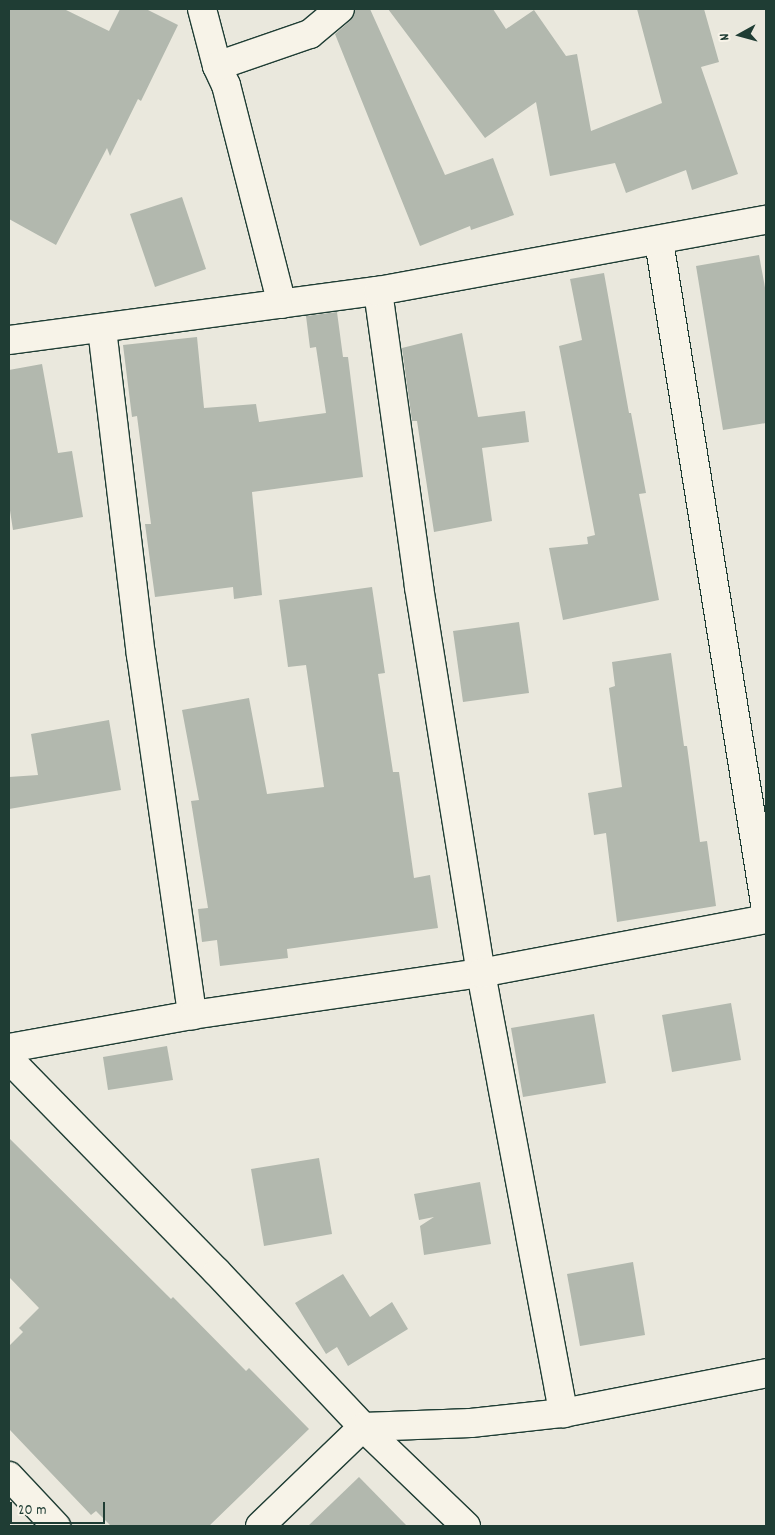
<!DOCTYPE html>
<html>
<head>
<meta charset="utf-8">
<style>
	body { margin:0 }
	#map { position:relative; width:775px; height:1535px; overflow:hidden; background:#eae8dd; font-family:Dekko,sans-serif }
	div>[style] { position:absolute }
	.building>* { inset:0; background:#b2b8ae }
	.roads { filter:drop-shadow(1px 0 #1f3d34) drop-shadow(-1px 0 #1f3d34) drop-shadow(0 1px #1f3d34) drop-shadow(0 -1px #1f3d34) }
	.minor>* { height:28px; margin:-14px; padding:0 14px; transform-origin:14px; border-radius:14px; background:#f7f3e8 }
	span { translate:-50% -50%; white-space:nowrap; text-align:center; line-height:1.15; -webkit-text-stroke:4px #f7f3e8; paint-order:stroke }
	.frame { position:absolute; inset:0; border:10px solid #1f3d34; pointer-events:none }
	.north { position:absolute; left:715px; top:10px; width:50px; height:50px; -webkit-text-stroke:4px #f7f3e8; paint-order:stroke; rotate:263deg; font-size:14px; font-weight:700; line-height:20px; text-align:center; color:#1f3d34 }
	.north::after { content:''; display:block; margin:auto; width:18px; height:22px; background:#1f3d34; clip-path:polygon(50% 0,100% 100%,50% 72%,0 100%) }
	.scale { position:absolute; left:10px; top:1502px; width:95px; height:22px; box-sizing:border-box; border:2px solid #1f3d34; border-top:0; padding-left:6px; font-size:15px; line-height:18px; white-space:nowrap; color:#1f3d34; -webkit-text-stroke:4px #f7f3e8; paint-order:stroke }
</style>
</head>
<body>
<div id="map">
	<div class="building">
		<i style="clip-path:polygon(9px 9px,64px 9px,109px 31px,120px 9px,146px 9px,178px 25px,141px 101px,138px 99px,110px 156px,107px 148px,56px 245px,9px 219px)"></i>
		<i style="clip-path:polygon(355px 9px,370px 9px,445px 175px,493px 158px,514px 215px,471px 230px,470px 226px,420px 246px,335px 34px,350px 21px)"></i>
		<i style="clip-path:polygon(388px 9px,493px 9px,506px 29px,534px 10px,566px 56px,577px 54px,591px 131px,662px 103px,637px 9px,704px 9px,719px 62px,701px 67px,738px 174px,692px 190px,686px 170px,626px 193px,615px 163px,550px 176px,536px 102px,485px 138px)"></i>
		<i style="clip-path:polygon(182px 197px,206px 269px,155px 287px,130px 214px)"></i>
		<i style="clip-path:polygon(759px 255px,766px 293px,766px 423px,723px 430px,696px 266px)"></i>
		<i style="clip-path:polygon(604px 273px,629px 413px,631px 413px,646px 493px,639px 494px,659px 600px,563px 620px,549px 548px,588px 544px,587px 537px,595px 535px,559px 346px,582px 340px,570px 279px)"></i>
		<i style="clip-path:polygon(337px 312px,343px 357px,348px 357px,363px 477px,252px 492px,262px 595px,234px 599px,233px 587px,155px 597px,145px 524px,151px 524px,137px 416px,132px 417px,123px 345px,197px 337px,204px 408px,256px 404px,259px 422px,326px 413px,316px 347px,310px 348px,306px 316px)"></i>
		<i style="clip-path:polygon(462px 333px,478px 417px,525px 411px,529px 442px,482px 448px,492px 521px,434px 532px,417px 421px,412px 421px,402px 348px)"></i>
		<i style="clip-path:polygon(42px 364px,58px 453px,72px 451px,83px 517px,13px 530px,9px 504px,9px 370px)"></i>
		<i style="clip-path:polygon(372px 587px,385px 673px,378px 674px,393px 772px,399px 772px,414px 878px,430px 875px,438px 928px,287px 949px,288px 958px,220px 966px,217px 940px,202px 942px,198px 909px,208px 908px,191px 801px,199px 800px,182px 710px,249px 698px,267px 794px,324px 787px,306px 665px,288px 667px,279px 600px)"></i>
		<i style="clip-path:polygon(519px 622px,529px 693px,463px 702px,453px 631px)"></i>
		<i style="clip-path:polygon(671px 653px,684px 746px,687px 746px,700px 842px,707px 841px,716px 906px,617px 922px,606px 833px,594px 835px,588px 793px,622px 787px,609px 688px,615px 686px,612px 662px)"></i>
		<i style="clip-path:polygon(109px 720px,121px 790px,9px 809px,9px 777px,38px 775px,31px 734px)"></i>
		<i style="clip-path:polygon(731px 1003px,741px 1060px,672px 1072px,662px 1015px)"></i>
		<i style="clip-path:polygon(594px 1014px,606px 1083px,523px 1097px,511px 1028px)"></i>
		<i style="clip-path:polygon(167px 1046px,173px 1080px,108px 1090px,103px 1057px)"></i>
		<i style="clip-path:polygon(9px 1138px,171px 1299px,173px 1297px,246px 1371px,249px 1368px,309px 1429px,209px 1526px,111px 1526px,96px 1511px,91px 1515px,9px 1429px,9px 1346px,23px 1332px,19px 1328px,39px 1308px,9px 1277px)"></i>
		<i style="clip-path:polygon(319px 1158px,332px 1234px,264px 1246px,251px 1169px)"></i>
		<i style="clip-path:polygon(480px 1182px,491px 1244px,424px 1255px,420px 1226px,434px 1217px,419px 1220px,414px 1194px)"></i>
		<i style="clip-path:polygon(633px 1262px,645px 1335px,580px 1346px,567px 1274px)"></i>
		<i style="clip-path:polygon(343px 1274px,370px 1317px,392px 1302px,408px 1329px,348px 1366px,337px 1347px,326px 1354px,295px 1303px)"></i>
		<i style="clip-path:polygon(359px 1477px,407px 1526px,308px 1526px)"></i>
	</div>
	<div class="roads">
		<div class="minor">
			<i style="left:202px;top:9px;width:59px;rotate:75.3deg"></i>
			<i style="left:217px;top:66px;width:21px;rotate:65deg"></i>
			<i style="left:226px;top:85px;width:226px;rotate:75.7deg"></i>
			<i style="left:217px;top:66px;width:98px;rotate:-19deg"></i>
			<i style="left:310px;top:34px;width:39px;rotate:-40deg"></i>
			<i style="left:659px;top:241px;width:678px;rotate:80.91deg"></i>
			<i style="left:378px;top:291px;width:299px;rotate:82.1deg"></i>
			<i style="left:419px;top:587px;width:391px;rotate:80.9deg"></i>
			<i style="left:481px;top:973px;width:448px;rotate:79.4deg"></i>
			<i style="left:102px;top:329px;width:328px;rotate:83.2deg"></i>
			<i style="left:141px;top:655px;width:364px;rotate:81.9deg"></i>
			<i style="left:9px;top:340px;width:372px;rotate:-7.6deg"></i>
			<i style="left:378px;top:291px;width:394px;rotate:-10.4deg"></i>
			<i style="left:9px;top:1048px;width:186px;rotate:-10.2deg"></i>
			<i style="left:192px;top:1015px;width:292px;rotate:-8.3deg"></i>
			<i style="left:481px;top:973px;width:290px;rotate:-10.7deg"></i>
			<i style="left:9px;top:1059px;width:298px;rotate:45.7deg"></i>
			<i style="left:217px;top:1272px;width:213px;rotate:46.7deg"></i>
			<i style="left:363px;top:1427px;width:143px;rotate:43.9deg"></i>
			<i style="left:9px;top:1476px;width:69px;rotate:46.8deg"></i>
			<i style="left:260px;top:1526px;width:143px;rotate:-43.9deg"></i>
			<i style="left:363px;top:1427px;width:108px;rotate:-2.1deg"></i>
			<i style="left:471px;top:1423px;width:93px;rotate:-6.2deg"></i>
			<i style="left:563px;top:1413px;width:207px;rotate:-11.1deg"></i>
		</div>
	</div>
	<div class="frame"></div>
	<div class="north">N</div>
	<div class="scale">20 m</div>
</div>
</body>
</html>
